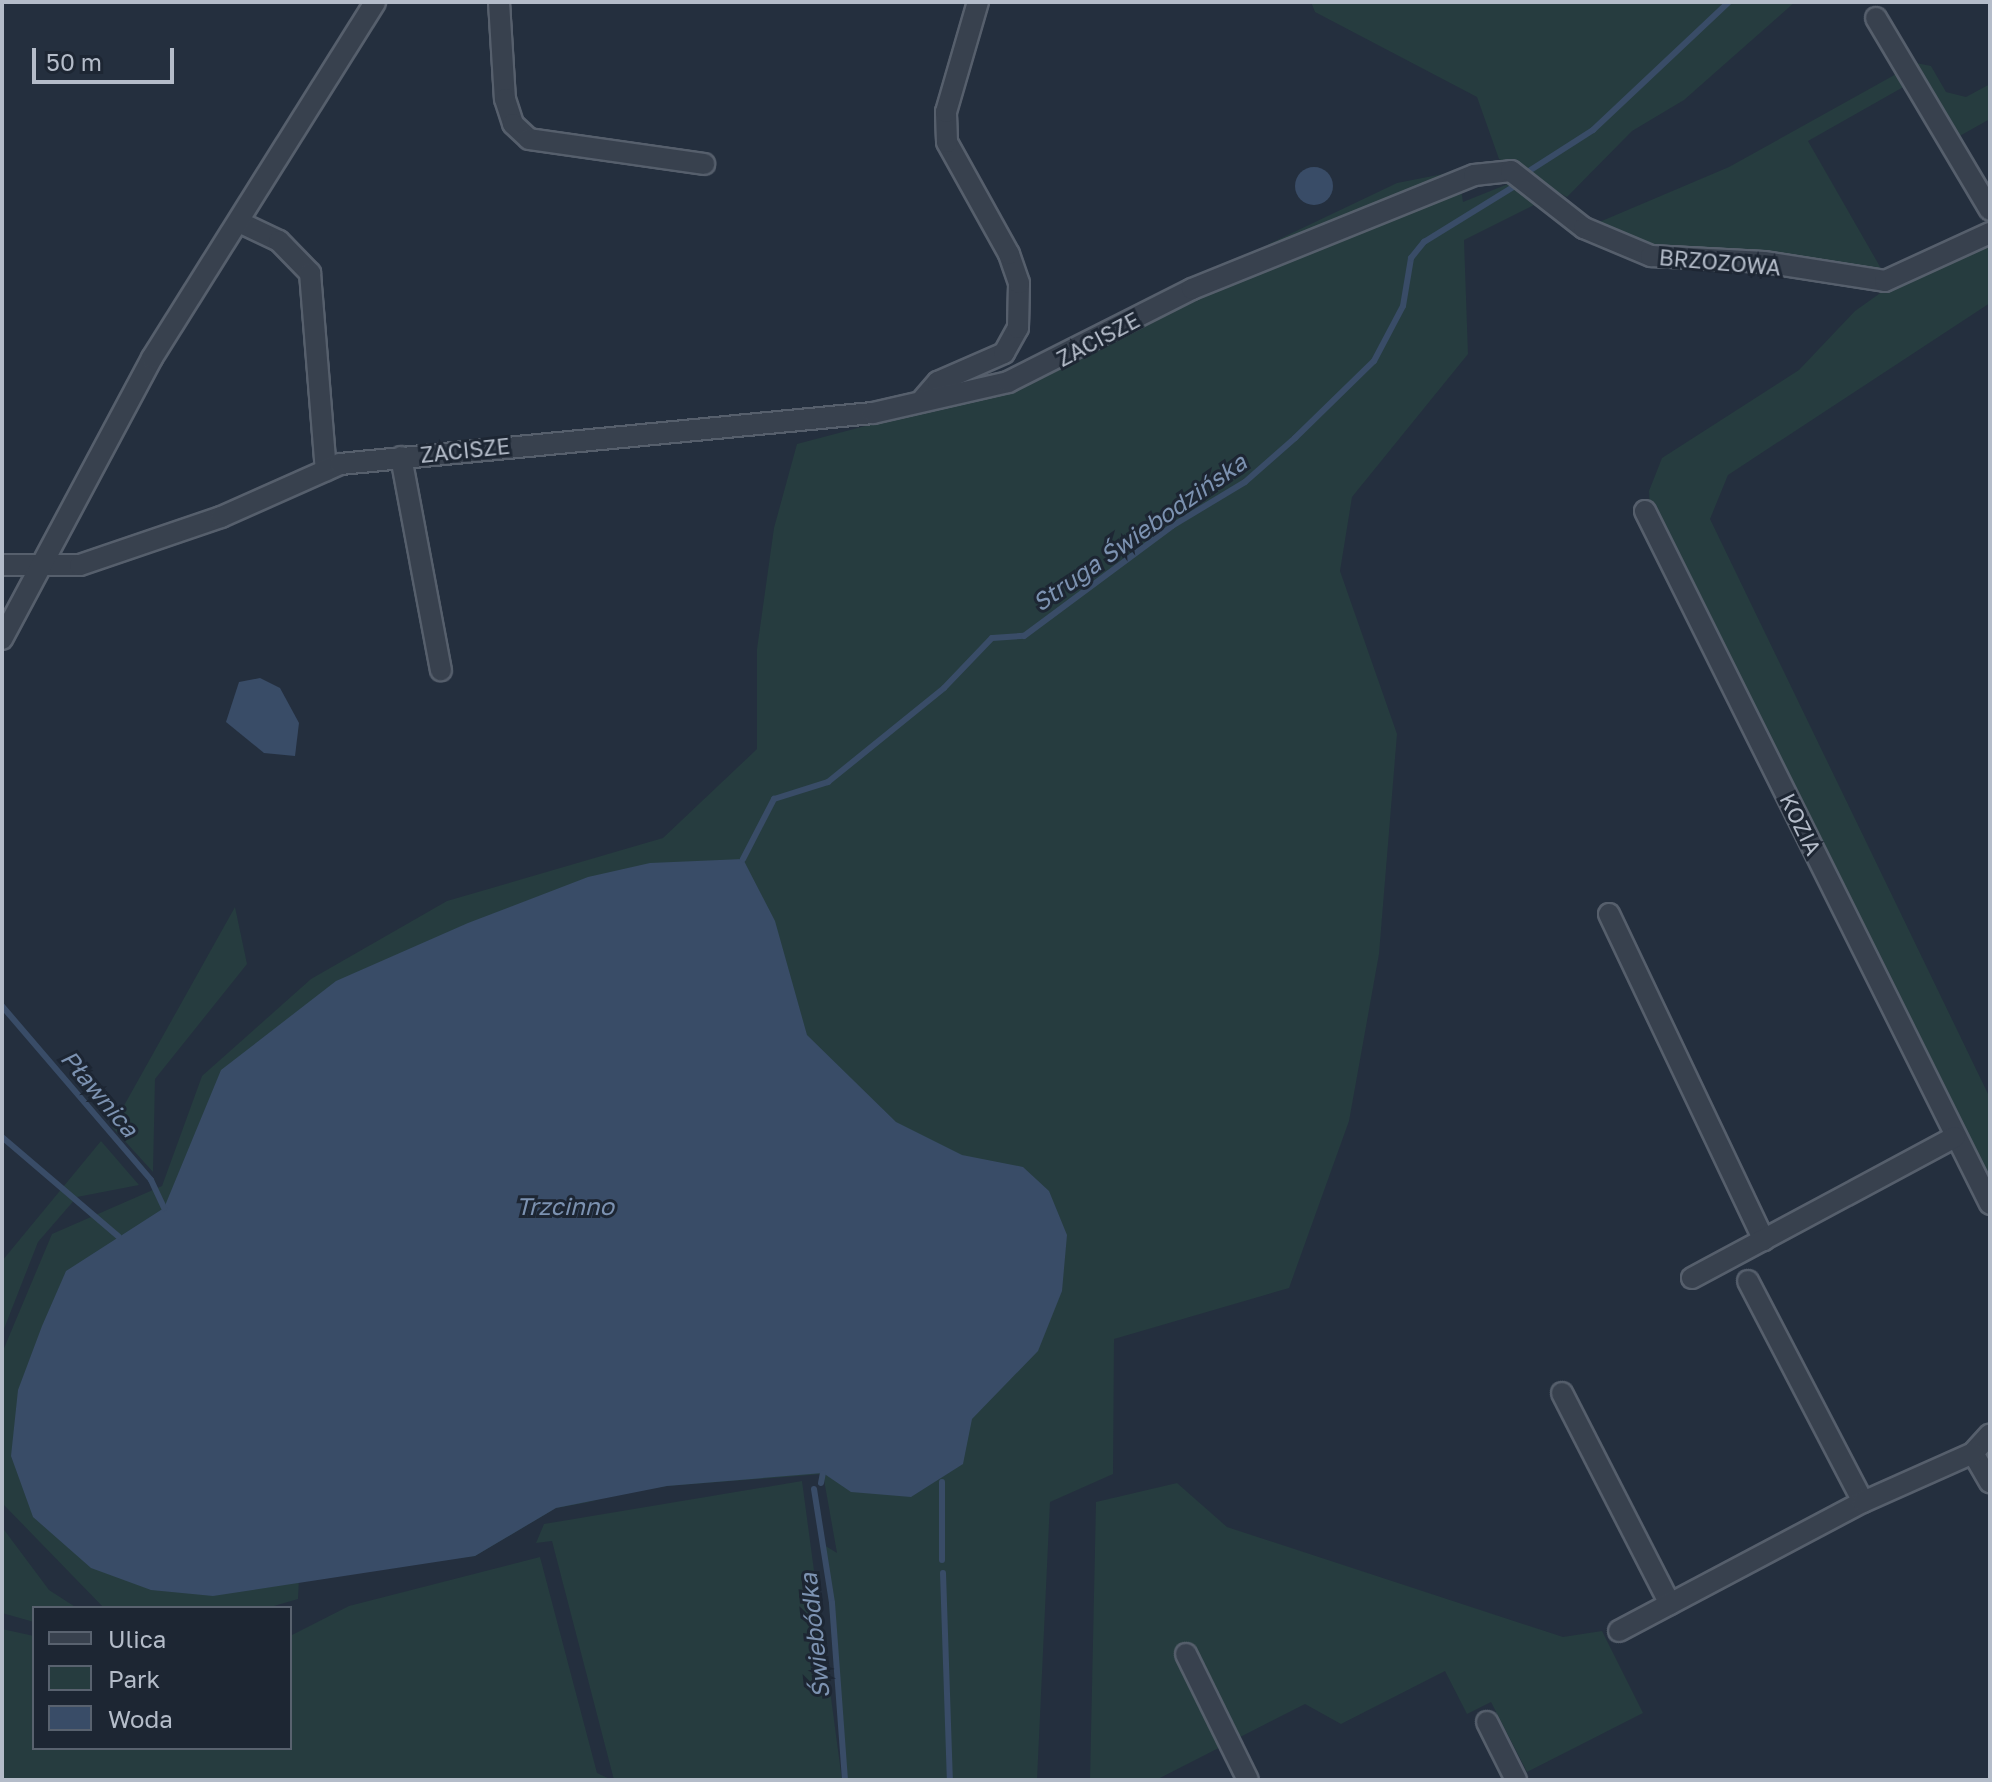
<!DOCTYPE html>
<html>
<head>
<meta charset="utf-8">
<style>
	body { margin:0 }
	#map { position:relative; width:1992px; height:1782px; overflow:hidden; background:#242f3e; font-family:"Golos Text",sans-serif }
	div>[style] { position:absolute }
	.green>* { inset:0; background:#263c3f }
	.water>* { inset:0; background:#394c67 }
	.round { border-radius:50% }
	.stream>* { height:6px; margin:-3px; padding:0 3px; transform-origin:3px; border-radius:3px; background:#394c67 }
	.roads { filter:drop-shadow(2px 0 #565f6c) drop-shadow(-2px 0 #565f6c) drop-shadow(0 2px #565f6c) drop-shadow(0 -2px #565f6c) }
	.street>* { height:20px; margin:-10px; padding:0 10px; transform-origin:10px; border-radius:10px; background:#38414e }
	span { translate:-50% -50%; white-space:nowrap; text-align:center; line-height:1.15; -webkit-text-stroke:6px #1d2633; paint-order:stroke }
	.street-label { font-size:22px; color:#b4bcc9 }
	.water-label { font-size:24px; color:#7c92b1; font-style:italic }
	.frame { position:absolute; inset:0; border:4px solid #b4bcc9; pointer-events:none }
	.legend { position:absolute; left:32px; top:1606px; width:260px; height:144px; box-sizing:border-box; background:#1d2633; border:2px solid #59626f; margin:0; padding:10px 14px; list-style:none; font-size:24px; color:#b4bcc9 }
	.legend li { display:flex; align-items:center; gap:16px; height:40px }
	.legend b { width:40px; border:2px solid #59626f }
	.scale { position:absolute; left:32px; top:48px; width:142px; height:36px; box-sizing:border-box; border:4px solid #b4bcc9; border-top:0; padding-left:10px; font-size:24px; line-height:28px; white-space:nowrap; color:#b4bcc9; -webkit-text-stroke:6px #1d2633; paint-order:stroke }
</style>
</head>
<body>
<div id="map">
	<div class="green">
		<i style="clip-path:polygon(1311px 2px,1795px 2px,1684px 100px,1632px 131px,1567px 197px,1499px 159px,1477px 97px,1315px 12px)"></i>
		<i style="clip-path:polygon(1916px 63px,1931px 66px,1946px 92px,1966px 97px,1990px 84px,1990px 119px,1956px 138px,1921px 77px,1808px 141px,1883px 272px,1654px 254px,1597px 223px,1729px 167px)"></i>
		<i style="clip-path:polygon(1458px 171px,1463px 202px,1508px 184px,1538px 203px,1464px 240px,1468px 354px,1352px 497px,1340px 571px,1397px 734px,1379px 954px,1349px 1121px,1289px 1288px,1114px 1339px,1113px 1474px,1050px 1502px,1037px 1780px,844px 1780px,824px 1545px,837px 1553px,823px 1474px,667px 1486px,424px 1524px,601px 1500px,556px 1508px,475px 1556px,299px 1578px,298px 1599px,267px 1608px,104px 1608px,2px 1503px,2px 1353px,52px 1234px,162px 1186px,202px 1076px,311px 979px,447px 901px,663px 838px,757px 749px,757px 649px,774px 528px,797px 444px,1017px 386px,1269px 244px,1397px 183px)"></i>
		<i style="clip-path:polygon(1990px 236px,1990px 303px,1728px 475px,1710px 519px,1990px 1098px,1990px 1191px,1832px 877px,1801px 797px,1650px 510px,1649px 491px,1662px 458px,1799px 370px,1855px 311px,1893px 284px)"></i>
		<i style="clip-path:polygon(235px 907px,247px 964px,155px 1079px,153px 1172px,112px 1127px)"></i>
		<i style="clip-path:polygon(101px 1141px,139px 1185px,77px 1197px,38px 1242px,2px 1334px,2px 1261px)"></i>
		<i style="clip-path:polygon(802px 1481px,842px 1780px,614px 1780px,552px 1541px,536px 1543px,544px 1524px)"></i>
		<i style="clip-path:polygon(1177px 1483px,1227px 1527px,1563px 1637px,1602px 1631px,1643px 1713px,1527px 1772px,1491px 1702px,1467px 1714px,1445px 1671px,1341px 1724px,1305px 1704px,1156px 1780px,1090px 1780px,1096px 1502px)"></i>
		<i style="clip-path:polygon(2px 1527px,49px 1590px,77px 1608px,34px 1608px,34px 1622px,2px 1613px)"></i>
		<i style="clip-path:polygon(540px 1557px,597px 1773px,612px 1780px,2px 1780px,2px 1629px,34px 1636px,34px 1748px,290px 1748px,290px 1636px,349px 1606px)"></i>
	</div>
	<div class="water">
		<i class="round" style="left:1295px;top:167px;width:38px;height:38px"></i>
		<i style="clip-path:polygon(260px 678px,280px 688px,299px 723px,295px 756px,264px 753px,226px 722px,239px 682px)"></i>
		<i style="clip-path:polygon(743px 859px,775px 921px,807px 1035px,896px 1122px,962px 1155px,1023px 1167px,1049px 1191px,1067px 1235px,1062px 1291px,1038px 1351px,972px 1419px,963px 1464px,911px 1497px,851px 1492px,823px 1473px,667px 1486px,556px 1508px,475px 1556px,213px 1596px,151px 1590px,91px 1568px,33px 1517px,11px 1456px,18px 1390px,42px 1326px,66px 1271px,164px 1208px,221px 1070px,336px 981px,468px 923px,588px 877px,650px 863px)"></i>
	</div>
	<div class="stream">
		<i style="left:1529px;top:171px;width:76px;rotate:-32.6deg"></i>
		<i style="left:1593px;top:130px;width:187px;rotate:-43.3deg"></i>
		<i style="left:743px;top:859px;width:68px;rotate:-62.7deg"></i>
		<i style="left:774px;top:799px;width:57px;rotate:-17.5deg"></i>
		<i style="left:828px;top:782px;width:149px;rotate:-39deg"></i>
		<i style="left:944px;top:688px;width:69px;rotate:-46.2deg"></i>
		<i style="left:992px;top:638px;width:32px;rotate:-4deg"></i>
		<i style="left:1024px;top:636px;width:184px;rotate:-36.6deg"></i>
		<i style="left:1172px;top:526px;width:85px;rotate:-31.1deg"></i>
		<i style="left:1245px;top:482px;width:67px;rotate:-41.3deg"></i>
		<i style="left:1295px;top:438px;width:110px;rotate:-44.3deg"></i>
		<i style="left:1374px;top:361px;width:62px;rotate:-62.2deg"></i>
		<i style="left:1403px;top:306px;width:49px;rotate:-80.5deg"></i>
		<i style="left:1411px;top:258px;width:21px;rotate:-51deg"></i>
		<i style="left:1424px;top:242px;width:105px;rotate:-31.7deg"></i>
		<i style="left:2px;top:1006px;width:229px;rotate:49.4deg"></i>
		<i style="left:151px;top:1180px;width:31px;rotate:65deg"></i>
		<i style="left:2px;top:1137px;width:153px;rotate:40.5deg"></i>
		<i style="left:821px;top:1483px;width:10px;rotate:-79deg"></i>
		<i style="left:814px;top:1489px;width:115px;rotate:81deg"></i>
		<i style="left:832px;top:1603px;width:177px;rotate:85.8deg"></i>
		<i style="left:942px;top:1560px;width:78px;rotate:-90deg"></i>
		<i style="left:943px;top:1573px;width:207px;rotate:88.1deg"></i>
	</div>
	<div class="roads">
		<div class="street">
			<i style="left:499px;top:2px;width:97px;rotate:86.5deg"></i>
			<i style="left:505px;top:99px;width:26px;rotate:72deg"></i>
			<i style="left:513px;top:124px;width:22px;rotate:43deg"></i>
			<i style="left:529px;top:139px;width:177px;rotate:8.1deg"></i>
			<i style="left:1876px;top:18px;width:223px;rotate:59.3deg"></i>
			<i style="left:241px;top:223px;width:42px;rotate:25.3deg"></i>
			<i style="left:279px;top:241px;width:45px;rotate:45.9deg"></i>
			<i style="left:310px;top:273px;width:198px;rotate:85.4deg"></i>
			<i style="left:923px;top:399px;width:23px;rotate:-49deg"></i>
			<i style="left:938px;top:382px;width:72px;rotate:-23.7deg"></i>
			<i style="left:1004px;top:353px;width:29px;rotate:-61deg"></i>
			<i style="left:1018px;top:328px;width:45px;rotate:-88.7deg"></i>
			<i style="left:1019px;top:283px;width:31px;rotate:-109deg"></i>
			<i style="left:1009px;top:254px;width:128px;rotate:-119deg"></i>
			<i style="left:947px;top:142px;width:30px;rotate:-92deg"></i>
			<i style="left:946px;top:112px;width:115px;rotate:-73.8deg"></i>
			<i style="left:401px;top:457px;width:217px;rotate:79.4deg"></i>
			<i style="left:1645px;top:511px;width:774px;rotate:63.53deg"></i>
			<i style="left:2px;top:565px;width:78px"></i>
			<i style="left:80px;top:565px;width:149px;rotate:-18.8deg"></i>
			<i style="left:221px;top:517px;width:130px;rotate:-24deg"></i>
			<i style="left:340px;top:464px;width:535px;rotate:-5.47deg"></i>
			<i style="left:873px;top:413px;width:139px;rotate:-12.9deg"></i>
			<i style="left:1008px;top:382px;width:206px;rotate:-26.8deg"></i>
			<i style="left:1192px;top:289px;width:304px;rotate:-22deg"></i>
			<i style="left:1474px;top:175px;width:37px;rotate:-6deg"></i>
			<i style="left:1511px;top:171px;width:93px;rotate:38deg"></i>
			<i style="left:1584px;top:228px;width:73px;rotate:22.7deg"></i>
			<i style="left:1651px;top:256px;width:113px;rotate:3deg"></i>
			<i style="left:1764px;top:262px;width:122px;rotate:8.9deg"></i>
			<i style="left:1885px;top:281px;width:115px;rotate:-24.6deg"></i>
			<i style="left:2px;top:639px;width:319px;rotate:-61.9deg"></i>
			<i style="left:152px;top:358px;width:420px;rotate:-57.9deg"></i>
			<i style="left:1609px;top:914px;width:361px;rotate:64.6deg"></i>
			<i style="left:1692px;top:1278px;width:298px;rotate:-28.2deg"></i>
			<i style="left:1748px;top:1281px;width:249px;rotate:62.5deg"></i>
			<i style="left:1562px;top:1393px;width:237px;rotate:62.9deg"></i>
			<i style="left:1973px;top:1453px;width:34px;rotate:60deg"></i>
			<i style="left:1973px;top:1453px;width:25px;rotate:-48deg"></i>
			<i style="left:1619px;top:1631px;width:276px;rotate:-27.9deg"></i>
			<i style="left:1863px;top:1502px;width:120px;rotate:-24deg"></i>
			<i style="left:1186px;top:1654px;width:140px;rotate:63.8deg"></i>
			<i style="left:1487px;top:1722px;width:65px;rotate:63.4deg"></i>
		</div>
	</div>
	<div class="street-label">
		<span style="left:1720px;top:262px;rotate:5deg">BRZOZOWA</span>
		<span style="left:1098px;top:339px;rotate:-28deg">ZACISZE</span>
		<span style="left:465px;top:450px;rotate:-6deg">ZACISZE</span>
		<span style="left:1801px;top:824px;rotate:64deg">KOZIA</span>
	</div>
	<div class="water-label">
		<span style="left:1139px;top:532px;rotate:-35deg">Struga Świebodzińska</span>
		<span style="left:100px;top:1093px;rotate:50deg">Pławnica</span>
		<span style="left:565px;top:1206px">Trzcinno</span>
		<span style="left:814px;top:1636px;rotate:-96deg">Świebódka</span>
	</div>
	<div class="frame"></div>
	<ul class="legend">
	<li><b style="height:10px;background:#38414e"></b>Ulica</li>
	<li><b style="height:22px;background:#263c3f"></b>Park</li>
	<li><b style="height:22px;background:#394c67"></b>Woda</li>
	</ul>
	<div class="scale">50 m</div>
</div>
</body>
</html>
